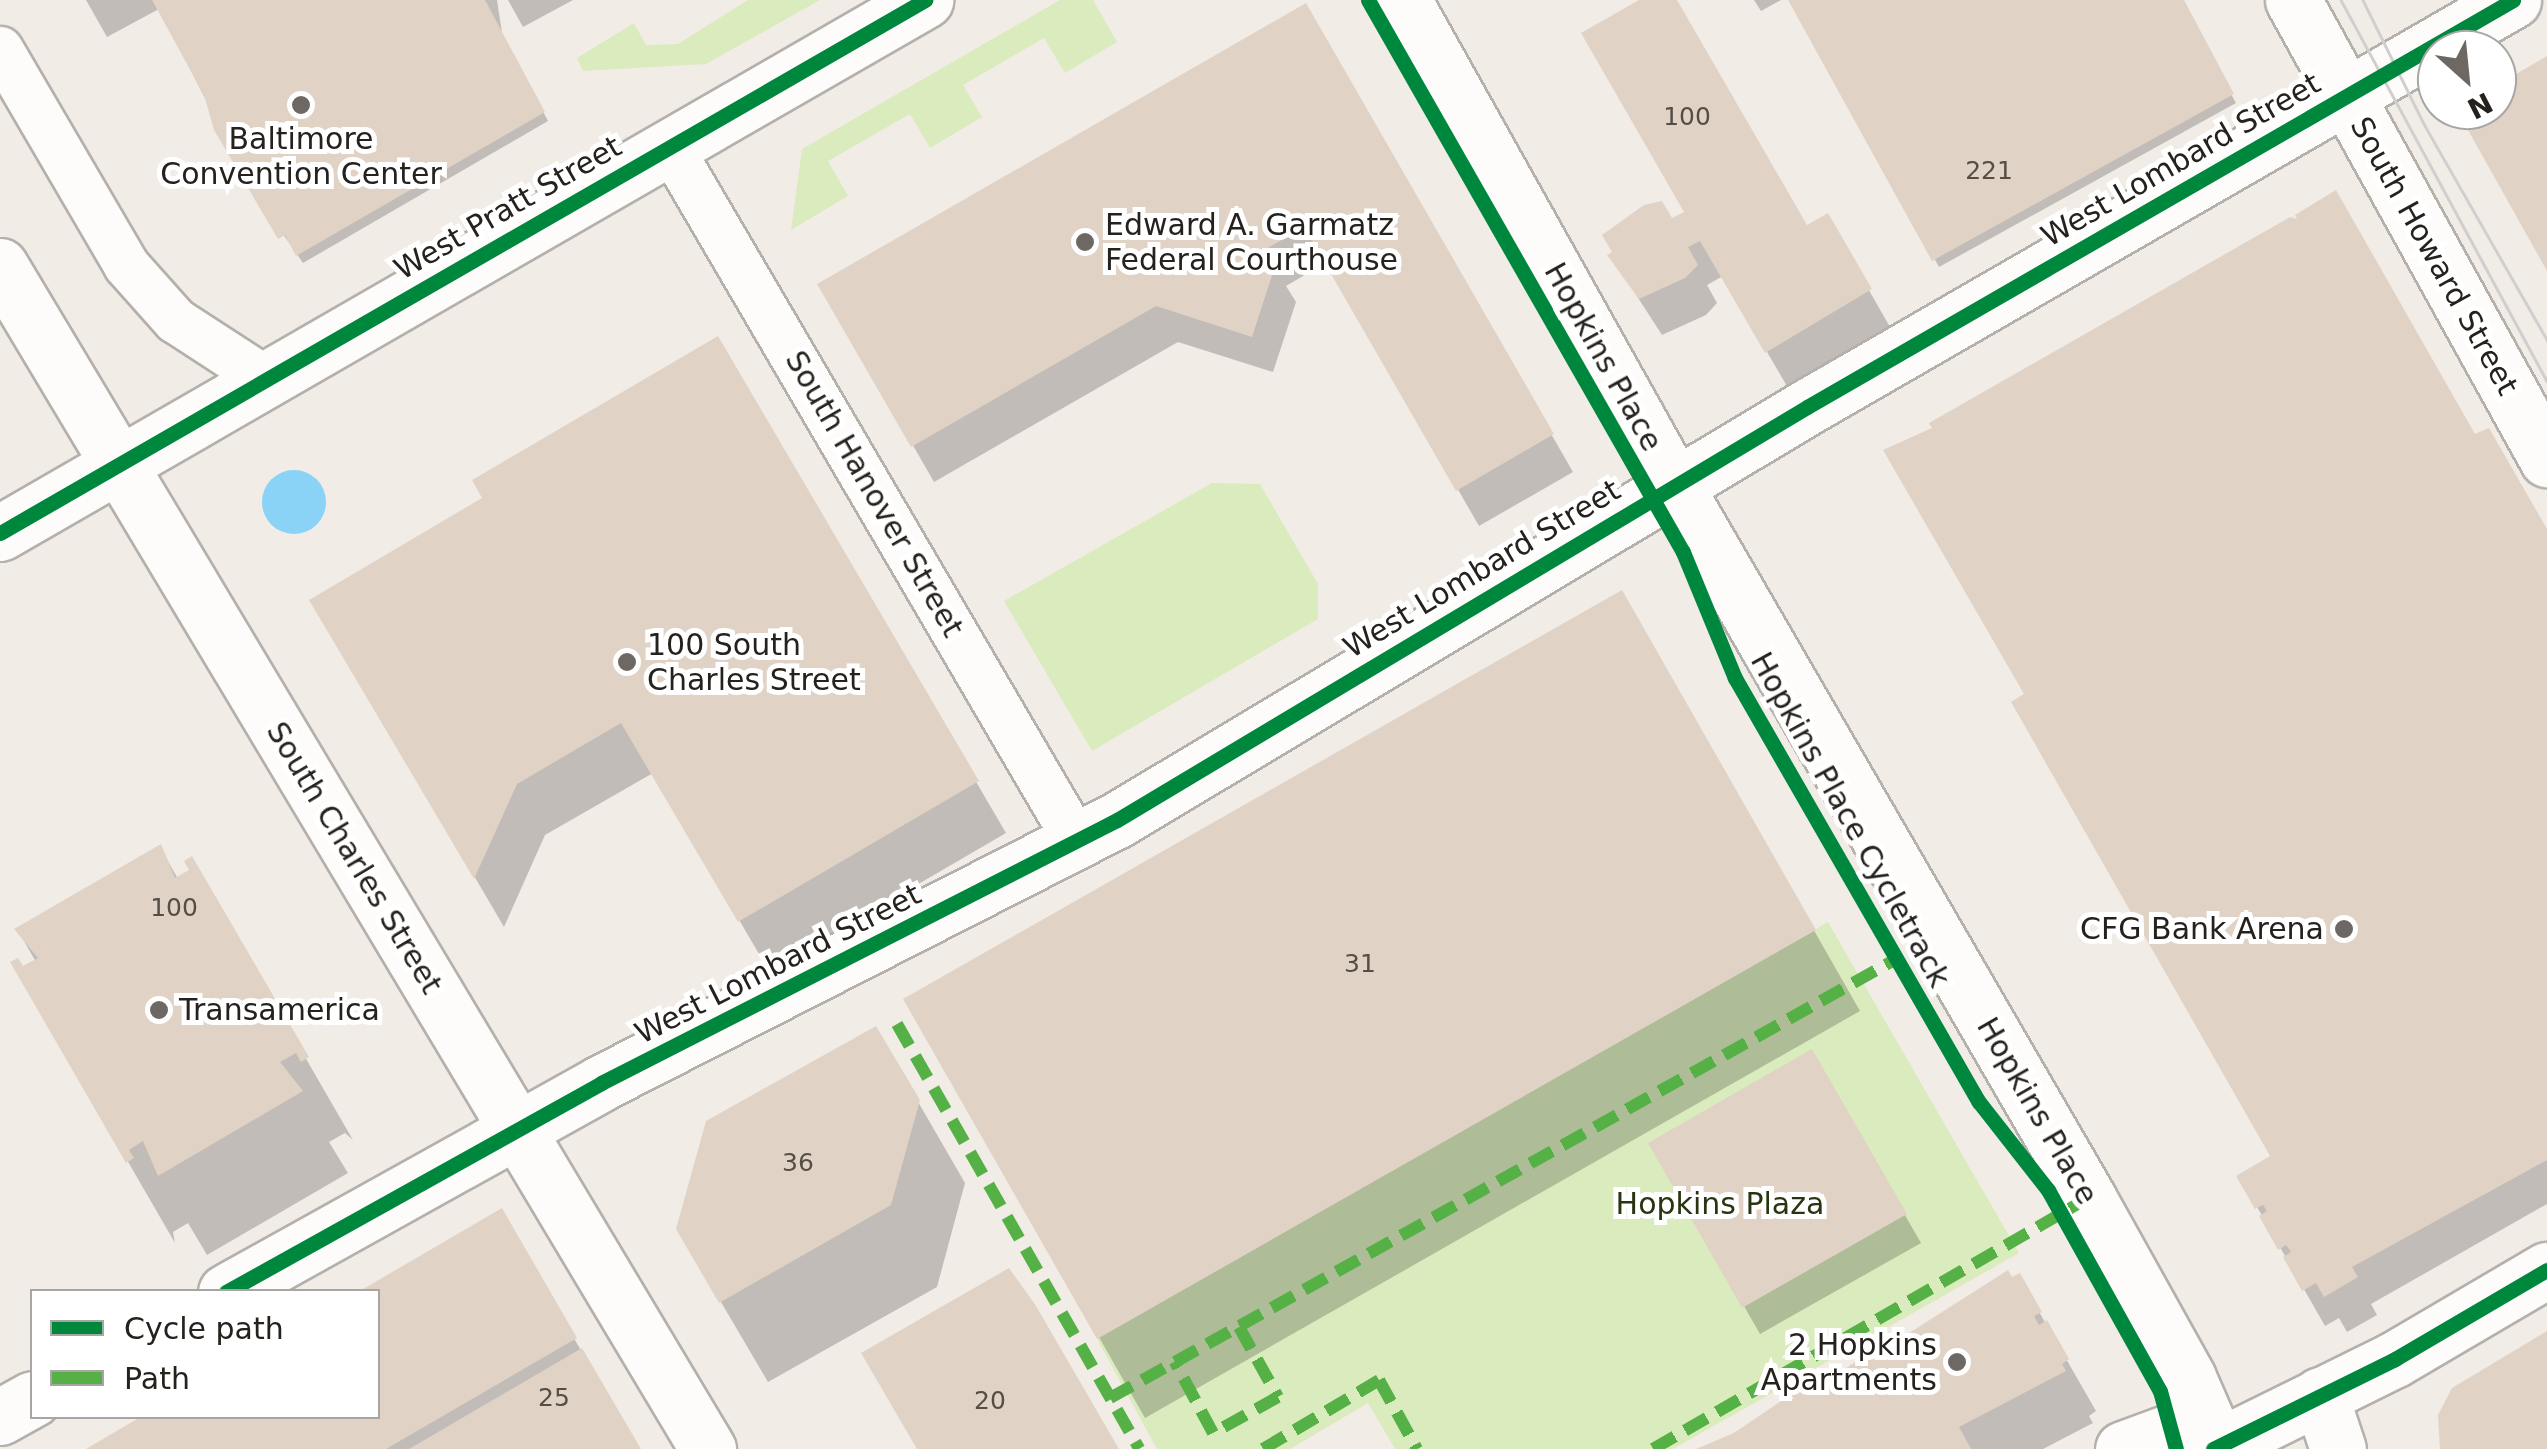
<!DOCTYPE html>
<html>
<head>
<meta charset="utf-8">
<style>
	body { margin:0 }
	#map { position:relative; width:2547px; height:1449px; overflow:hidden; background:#f2ece7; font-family:"DejaVu Sans",sans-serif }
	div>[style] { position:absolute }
	.green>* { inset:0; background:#daebbd }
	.water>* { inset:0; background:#8bd2f7 }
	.round { border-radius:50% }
	.shadow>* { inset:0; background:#0003 }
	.building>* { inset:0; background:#e0d3c5 }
	.roads { filter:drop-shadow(2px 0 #b4b0ac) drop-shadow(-2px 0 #b4b0ac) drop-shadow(0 2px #b4b0ac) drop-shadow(0 -2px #b4b0ac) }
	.street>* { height:45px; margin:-22.5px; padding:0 22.5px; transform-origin:22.5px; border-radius:22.5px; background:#fdfcfb }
	.secondary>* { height:55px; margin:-27.5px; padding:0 27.5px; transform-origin:27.5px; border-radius:27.5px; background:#fdfcfb }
	.primary>* { height:55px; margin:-27.5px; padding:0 27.5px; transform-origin:27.5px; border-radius:27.5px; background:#fdfcfb }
	.tram>* { height:2.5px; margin:-1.25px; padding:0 1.25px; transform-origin:1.25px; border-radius:1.25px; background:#d0cece }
	.quiet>* { height:12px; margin-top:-6px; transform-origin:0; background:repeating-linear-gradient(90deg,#55b145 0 25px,transparent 0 37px) }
	.cycleway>* { height:15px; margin:-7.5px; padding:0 7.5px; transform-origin:7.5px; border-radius:7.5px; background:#00873e }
	.dots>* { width:28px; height:28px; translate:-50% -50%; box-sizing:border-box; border:5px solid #fff; border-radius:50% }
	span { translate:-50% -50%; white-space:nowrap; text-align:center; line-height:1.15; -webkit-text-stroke:10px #fff; paint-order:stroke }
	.number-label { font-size:25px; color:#544e47 }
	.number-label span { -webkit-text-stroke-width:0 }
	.poi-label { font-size:30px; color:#25211d }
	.left { translate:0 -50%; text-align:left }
	.right { translate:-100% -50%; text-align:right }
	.street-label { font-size:30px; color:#25211d }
	.park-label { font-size:30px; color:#273611 }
	.legend { position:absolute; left:30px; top:1289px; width:350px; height:130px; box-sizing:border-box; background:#fff; border:2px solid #a8a6a5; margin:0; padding:12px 18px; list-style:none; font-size:30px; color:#25211d }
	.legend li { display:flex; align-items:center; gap:20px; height:50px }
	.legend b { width:50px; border:2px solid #a8a6a5 }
	.north { position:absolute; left:2417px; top:30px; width:100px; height:100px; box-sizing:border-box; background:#fff; border:2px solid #a8a6a5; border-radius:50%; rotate:153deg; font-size:28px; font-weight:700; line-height:40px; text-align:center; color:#25211d }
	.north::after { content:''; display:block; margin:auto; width:35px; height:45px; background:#6d6864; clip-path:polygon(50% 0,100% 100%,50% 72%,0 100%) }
</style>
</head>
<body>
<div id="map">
	<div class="green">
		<i style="clip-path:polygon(748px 0,820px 0,706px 64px,583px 71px,577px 58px,634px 23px,646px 45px,678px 44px)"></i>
		<i style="clip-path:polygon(1060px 0,1093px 0,1117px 42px,1065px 73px,1044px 38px,963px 85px,982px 117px,930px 148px,910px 114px,828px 161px,848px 196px,791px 230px,802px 149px)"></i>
		<i style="clip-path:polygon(1212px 483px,1260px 484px,1318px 584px,1318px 619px,1092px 751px,1004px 601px)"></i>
		<i style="clip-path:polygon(1828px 922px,2019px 1253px,1673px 1449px,1395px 1449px,1368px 1403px,1290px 1449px,1157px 1449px,1097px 1339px)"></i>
	</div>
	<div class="water">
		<i class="round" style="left:262px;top:470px;width:64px;height:64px"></i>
	</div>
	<div class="shadow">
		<i style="clip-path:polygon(86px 0,497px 0,502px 33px,548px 121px,303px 263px,252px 189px,159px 9px,107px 37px)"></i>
		<i style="clip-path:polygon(508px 0,573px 0,523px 27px)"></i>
		<i style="clip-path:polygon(1644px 0,1674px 0,1806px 228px,1827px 217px,1890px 327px,1788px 388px,1723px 276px,1707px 285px,1717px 303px,1706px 315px,1662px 335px,1611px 256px,1687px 212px)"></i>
		<i style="clip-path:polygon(1754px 0,1781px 0,1761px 11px)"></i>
		<i style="clip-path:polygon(1791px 0,2179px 0,2236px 103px,1939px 267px)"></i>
		<i style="clip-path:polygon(1305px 6px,1573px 472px,1479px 526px,1327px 262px,1286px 286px,1296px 302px,1273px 372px,1178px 342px,934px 482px,821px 285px)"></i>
		<i style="clip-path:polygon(717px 339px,1006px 833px,769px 971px,653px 773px,545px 835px,504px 927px,313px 601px,486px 499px)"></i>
		<i style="clip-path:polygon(2474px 437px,2547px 534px,2547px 1204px,2371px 1304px,2377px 1315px,2347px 1332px,2339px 1318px,2325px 1326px,2240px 1177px,2273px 1157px)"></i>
		<i style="clip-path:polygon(1621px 593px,1860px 1011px,1145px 1418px,907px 1000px)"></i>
		<i style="clip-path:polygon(160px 847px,178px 879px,193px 871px,191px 860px,353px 1140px,345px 1133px,329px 1142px,348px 1173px,207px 1255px,188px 1223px,173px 1232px,175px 1243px,13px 963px,22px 970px,36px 962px,17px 929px)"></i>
		<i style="clip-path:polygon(876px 1029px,965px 1183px,937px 1287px,768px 1382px,678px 1229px)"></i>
		<i style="clip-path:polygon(1811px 1052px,1921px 1243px,1760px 1334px,1651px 1144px)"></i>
		<i style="clip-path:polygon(501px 1212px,638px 1449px,91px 1449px,378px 1416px,378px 1292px)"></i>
		<i style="clip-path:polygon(2019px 1277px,2096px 1411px,2089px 1416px,2093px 1423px,2043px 1449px,1705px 1449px)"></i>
	</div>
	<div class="building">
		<i style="clip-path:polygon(152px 0,485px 0,545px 112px,296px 256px,285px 235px,278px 239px,214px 130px,204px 95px)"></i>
		<i style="clip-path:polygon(1639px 0,1677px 0,1807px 225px,1828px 213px,1872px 289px,1765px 353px,1700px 241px,1688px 247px,1698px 265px,1685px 278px,1639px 299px,1607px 255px,1612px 252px,1602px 235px,1644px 205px,1662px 201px,1672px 218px,1684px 212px,1581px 33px)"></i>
		<i style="clip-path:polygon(1788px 0,2184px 0,2234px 94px,1932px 261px)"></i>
		<i style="clip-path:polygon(1306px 3px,1554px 434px,1456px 491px,1304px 227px,1254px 256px,1276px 263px,1252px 337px,1156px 306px,911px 447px,817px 284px)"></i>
		<i style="clip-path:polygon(2547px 56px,2547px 271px,2464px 123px,2467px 110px,2497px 110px,2497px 85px)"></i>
		<i style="clip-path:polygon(2336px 190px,2475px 434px,2489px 428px,2547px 529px,2547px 1160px,2352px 1267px,2358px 1277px,2324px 1297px,2316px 1283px,2302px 1291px,2283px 1257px,2291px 1252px,2286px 1245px,2278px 1250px,2259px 1216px,2267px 1211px,2263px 1205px,2255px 1209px,2236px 1176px,2270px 1156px,2011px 702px,2024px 694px,1883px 450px,1932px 428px,1929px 423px,2290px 217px,2297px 219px,2295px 215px)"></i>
		<i style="clip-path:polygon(718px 336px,979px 781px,738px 922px,621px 723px,517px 784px,474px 879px,309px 600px,482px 498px,472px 480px)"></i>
		<i style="clip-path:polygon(1622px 590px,1816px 930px,1097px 1339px,903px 999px)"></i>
		<i style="clip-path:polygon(161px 844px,175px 878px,189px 870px,184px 861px,192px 856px,309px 1057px,301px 1062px,296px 1053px,280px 1062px,303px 1091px,158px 1176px,143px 1141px,129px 1150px,134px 1158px,126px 1163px,10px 962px,18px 958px,23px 966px,38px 958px,14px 929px)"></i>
		<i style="clip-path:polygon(876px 1026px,920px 1100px,891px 1205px,719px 1303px,676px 1229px,706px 1121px)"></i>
		<i style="clip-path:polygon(1812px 1049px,1907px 1214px,1742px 1308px,1648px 1143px)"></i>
		<i style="clip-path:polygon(502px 1208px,577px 1338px,386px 1449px,86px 1449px,142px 1416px,378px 1416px,378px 1292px,358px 1292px)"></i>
		<i style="clip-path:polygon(1009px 1268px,1036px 1306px,1119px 1449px,917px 1449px,861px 1353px)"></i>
		<i style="clip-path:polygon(2008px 1270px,2012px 1277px,2020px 1273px,2042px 1312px,2034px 1316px,2039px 1325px,2047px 1320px,2069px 1359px,2062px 1364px,2066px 1371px,1959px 1427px,1971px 1449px,1696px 1449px,1734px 1433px,1784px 1399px,1794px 1399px,1791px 1394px,1836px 1368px,1839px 1373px,1903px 1330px,1906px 1335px)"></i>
		<i style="clip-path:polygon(2547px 1331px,2547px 1449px,2440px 1449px,2438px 1415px,2452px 1388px)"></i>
		<i style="clip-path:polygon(582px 1348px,641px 1449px,409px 1449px)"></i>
	</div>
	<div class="roads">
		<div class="street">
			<i style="left:0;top:49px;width:250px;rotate:59.7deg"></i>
			<i style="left:126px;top:265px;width:74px;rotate:48.3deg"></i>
			<i style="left:175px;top:320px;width:108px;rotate:33deg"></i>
			<i style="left:670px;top:147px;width:805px;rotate:59.65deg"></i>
		</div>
		<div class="secondary">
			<i style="left:1403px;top:0;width:557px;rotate:60.77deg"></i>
			<i style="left:1675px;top:486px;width:823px;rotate:59.88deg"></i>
			<i style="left:2088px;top:1198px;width:206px;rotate:60.9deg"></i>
			<i style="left:2188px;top:1378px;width:77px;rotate:66.4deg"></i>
			<i style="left:0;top:266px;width:1379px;rotate:59.1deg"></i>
			<i style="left:2320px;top:1395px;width:57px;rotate:71.6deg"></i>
			<i style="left:2123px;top:1449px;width:52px;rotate:-20.2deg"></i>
			<i style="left:2172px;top:1431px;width:47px;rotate:14.9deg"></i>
			<i style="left:2213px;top:1449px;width:203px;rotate:-26.3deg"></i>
			<i style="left:2395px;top:1359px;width:176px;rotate:-30.4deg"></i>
		</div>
		<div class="primary">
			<i style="left:2293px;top:0;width:525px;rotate:61.04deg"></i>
			<i style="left:0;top:533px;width:1068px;rotate:-29.95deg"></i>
			<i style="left:226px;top:1292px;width:429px;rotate:-29.1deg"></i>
			<i style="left:601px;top:1083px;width:579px;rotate:-27.01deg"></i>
			<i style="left:1117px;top:820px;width:804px;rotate:-30.9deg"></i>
			<i style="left:1807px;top:407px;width:815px;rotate:-29.96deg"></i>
			<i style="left:0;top:1417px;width:37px;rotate:-29deg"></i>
		</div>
	</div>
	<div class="tram">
		<i style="left:2341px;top:0;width:433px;rotate:61.6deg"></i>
		<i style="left:2363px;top:0;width:138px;rotate:63.8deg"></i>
		<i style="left:2424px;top:124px;width:249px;rotate:60.3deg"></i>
	</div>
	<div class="quiet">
		<i style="left:897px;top:1024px;width:489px;rotate:60.3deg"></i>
		<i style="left:1239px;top:1327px;width:80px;rotate:60.9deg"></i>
		<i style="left:1278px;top:1397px;width:74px;rotate:151deg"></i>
		<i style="left:1213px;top:1433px;width:81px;rotate:-118.2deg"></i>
		<i style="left:1175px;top:1362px;width:826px;rotate:-29.2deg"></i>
		<i style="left:1110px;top:1398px;width:74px;rotate:-29deg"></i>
		<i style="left:1263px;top:1449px;width:135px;rotate:-30.7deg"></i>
		<i style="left:1379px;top:1380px;width:79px;rotate:61.2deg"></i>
		<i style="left:1653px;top:1449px;width:502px;rotate:-29.99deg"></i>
	</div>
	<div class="cycleway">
		<i style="left:1368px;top:0;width:636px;rotate:60.29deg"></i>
		<i style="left:1683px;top:552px;width:136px;rotate:67.6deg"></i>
		<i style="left:1735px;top:678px;width:489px;rotate:60.1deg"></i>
		<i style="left:1979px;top:1102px;width:112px;rotate:51.9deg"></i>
		<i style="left:2048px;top:1190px;width:230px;rotate:60.9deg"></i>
		<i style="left:2160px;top:1391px;width:60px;rotate:74.6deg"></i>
		<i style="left:0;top:533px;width:1068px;rotate:-29.95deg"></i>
		<i style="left:226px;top:1292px;width:429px;rotate:-29.1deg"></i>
		<i style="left:601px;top:1083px;width:579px;rotate:-27.01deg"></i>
		<i style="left:1117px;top:820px;width:804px;rotate:-30.9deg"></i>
		<i style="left:1807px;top:407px;width:815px;rotate:-29.96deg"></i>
		<i style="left:2213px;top:1449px;width:203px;rotate:-26.3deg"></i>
		<i style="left:2395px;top:1359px;width:176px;rotate:-30.4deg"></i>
	</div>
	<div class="dots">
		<i style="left:301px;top:105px;background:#6d6864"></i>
		<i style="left:1085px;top:242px;background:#6d6864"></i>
		<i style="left:627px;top:662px;background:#6d6864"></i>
		<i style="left:2344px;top:929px;background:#6d6864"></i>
		<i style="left:159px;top:1010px;background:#6d6864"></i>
		<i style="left:1957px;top:1362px;background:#6d6864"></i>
	</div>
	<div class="number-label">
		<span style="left:1687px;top:117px">100</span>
		<span style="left:1989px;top:171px">221</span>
		<span style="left:174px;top:908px">100</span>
		<span style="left:1360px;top:964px">31</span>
		<span style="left:798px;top:1163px">36</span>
		<span style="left:554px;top:1398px">25</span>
		<span style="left:990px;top:1401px">20</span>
	</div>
	<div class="poi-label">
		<span style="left:301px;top:156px">Baltimore<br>Convention Center</span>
		<span class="left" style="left:1105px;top:242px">Edward A. Garmatz<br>Federal Courthouse</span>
		<span class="left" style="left:647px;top:662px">100 South<br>Charles Street</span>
		<span class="right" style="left:2324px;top:929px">CFG Bank Arena</span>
		<span class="left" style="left:179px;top:1010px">Transamerica</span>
		<span class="right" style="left:1937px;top:1362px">2 Hopkins<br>Apartments</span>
	</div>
	<div class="street-label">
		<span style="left:2181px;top:160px;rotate:-30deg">West Lombard Street</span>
		<span style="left:508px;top:208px;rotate:-30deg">West Pratt Street</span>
		<span style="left:2434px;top:256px;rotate:61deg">South Howard Street</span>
		<span style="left:1603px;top:357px;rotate:61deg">Hopkins Place</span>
		<span style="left:874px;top:494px;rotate:60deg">South Hanover Street</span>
		<span style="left:1482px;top:569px;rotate:-31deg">West Lombard Street</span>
		<span style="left:1850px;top:820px;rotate:61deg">Hopkins Place Cycletrack</span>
		<span style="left:354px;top:858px;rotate:59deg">South Charles Street</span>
		<span style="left:778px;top:964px;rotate:-27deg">West Lombard Street</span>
		<span style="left:2037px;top:1111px;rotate:60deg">Hopkins Place</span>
	</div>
	<div class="park-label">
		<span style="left:1720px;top:1204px">Hopkins Plaza</span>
	</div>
	<ul class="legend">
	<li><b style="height:12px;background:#00873e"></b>Cycle path</li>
	<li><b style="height:12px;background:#55b145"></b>Path</li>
	</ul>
	<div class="north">N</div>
</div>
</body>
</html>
